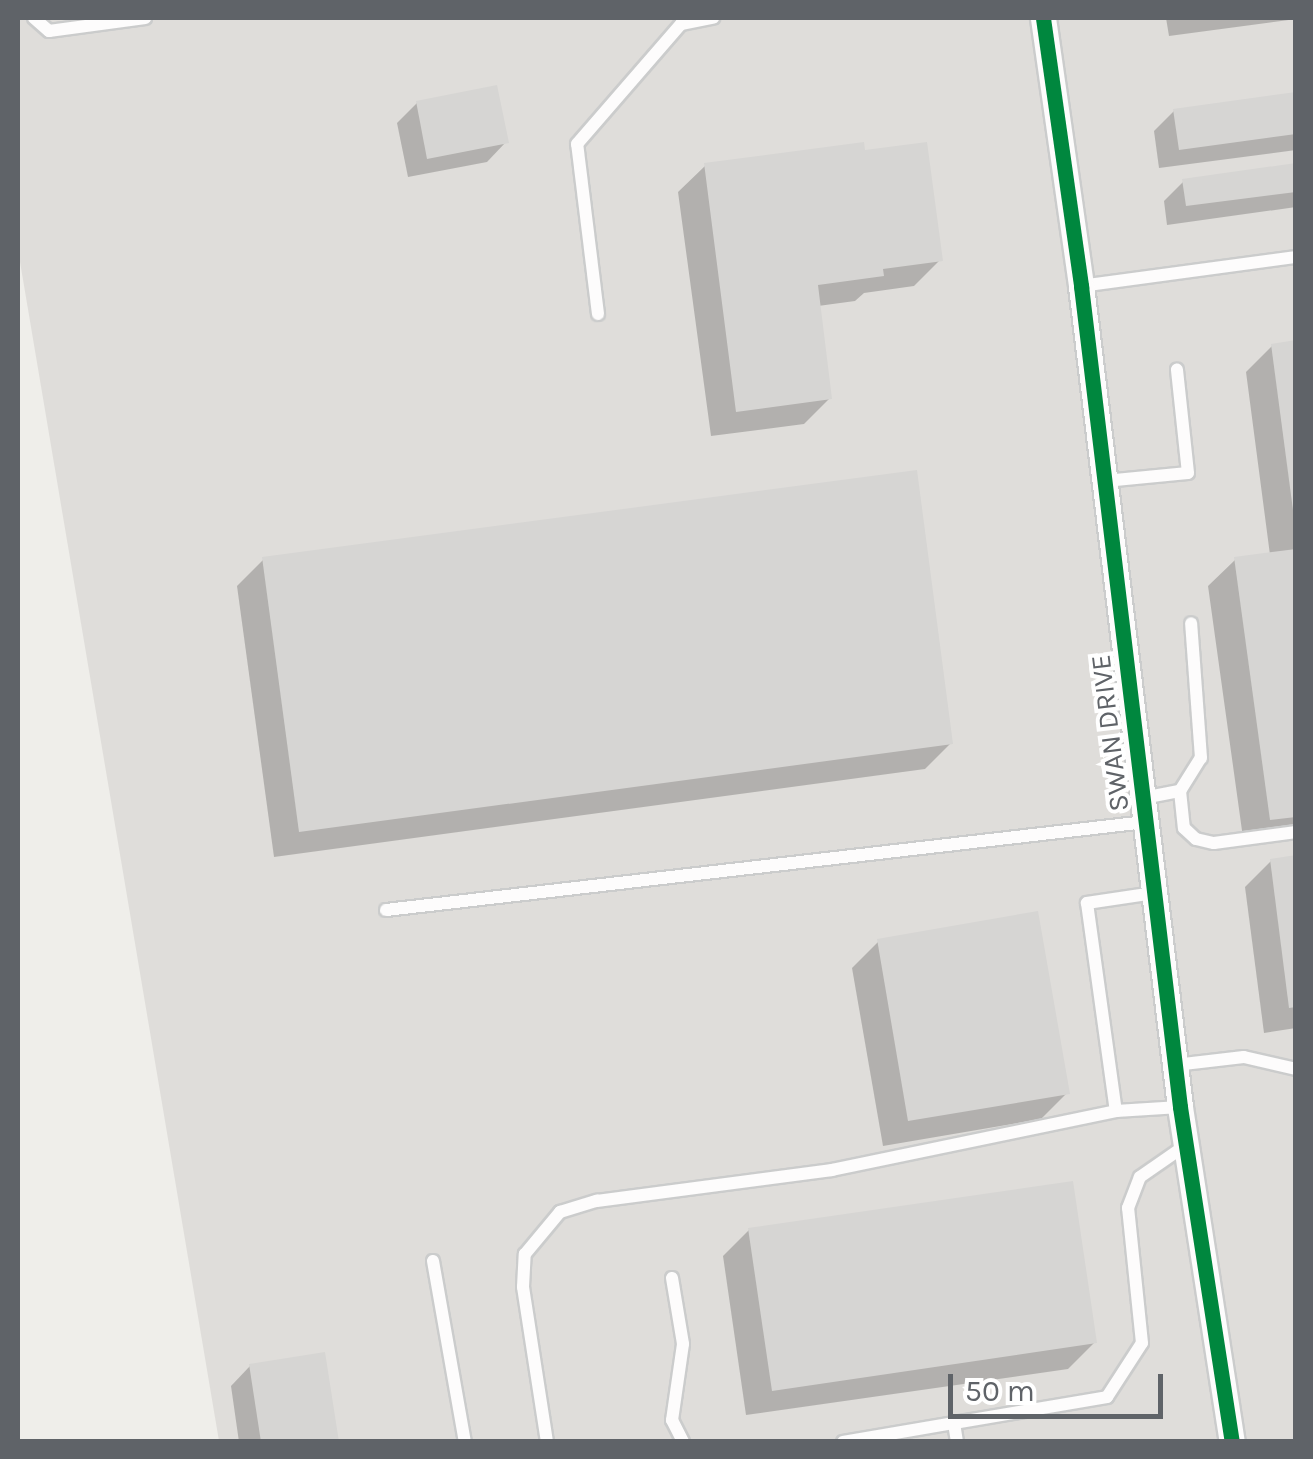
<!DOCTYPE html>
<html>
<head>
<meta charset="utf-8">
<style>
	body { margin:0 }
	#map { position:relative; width:1313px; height:1459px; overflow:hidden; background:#efeeea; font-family:Karla,sans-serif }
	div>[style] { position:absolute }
	.industrial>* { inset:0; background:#dfddda }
	.shadow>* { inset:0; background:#0003 }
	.building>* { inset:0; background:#d6d5d3 }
	.roads { filter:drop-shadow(2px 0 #cbcccc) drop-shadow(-2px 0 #cbcccc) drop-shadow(0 2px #cbcccc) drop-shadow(0 -2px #cbcccc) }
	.lane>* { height:12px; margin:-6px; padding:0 6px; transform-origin:6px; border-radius:6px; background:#fdfcfc }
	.street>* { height:25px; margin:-12.5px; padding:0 12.5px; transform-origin:12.5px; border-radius:12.5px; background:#fdfcfc }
	.cycleway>* { height:15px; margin:-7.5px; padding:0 7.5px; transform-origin:7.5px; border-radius:7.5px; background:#00873e }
	span { translate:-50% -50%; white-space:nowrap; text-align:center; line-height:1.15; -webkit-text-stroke:8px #fff; paint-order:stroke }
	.street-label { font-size:28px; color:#5f6368 }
	.frame { position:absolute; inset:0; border:20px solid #5f6368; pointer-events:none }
	.scale { position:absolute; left:948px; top:1374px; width:215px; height:45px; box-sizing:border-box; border:5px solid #5f6368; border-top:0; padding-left:12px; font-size:30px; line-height:35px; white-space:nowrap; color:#5f6368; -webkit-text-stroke:8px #fff; paint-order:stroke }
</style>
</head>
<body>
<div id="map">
	<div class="industrial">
		<i style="clip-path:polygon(18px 18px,1295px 18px,1295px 1441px,219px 1441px,18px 250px)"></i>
	</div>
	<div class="shadow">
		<i style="clip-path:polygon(1166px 18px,1296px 18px,1296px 19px,1169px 36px)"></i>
		<i style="clip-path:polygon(1296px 95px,1296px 150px,1159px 168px,1154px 131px,1174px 111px)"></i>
		<i style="clip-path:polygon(417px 103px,506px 142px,487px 162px,408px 177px,397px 123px)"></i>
		<i style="clip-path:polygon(705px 166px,940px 260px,914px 286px,864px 293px,855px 301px,818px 306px,830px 398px,804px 424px,711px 436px,678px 192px)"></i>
		<i style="clip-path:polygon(1296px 166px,1296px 207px,1167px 225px,1164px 201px,1184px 181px)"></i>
		<i style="clip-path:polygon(1296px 343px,1296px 838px,1244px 845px,1208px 586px,1235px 560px,1270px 555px,1246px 372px,1272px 346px)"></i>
		<i style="clip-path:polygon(263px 560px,951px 743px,925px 769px,274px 857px,237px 586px)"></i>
		<i style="clip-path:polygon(1296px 858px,1296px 1028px,1264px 1033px,1245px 887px,1271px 861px)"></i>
		<i style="clip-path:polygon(878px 942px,1067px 1093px,1041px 1119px,883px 1146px,852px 968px)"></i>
		<i style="clip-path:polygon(749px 1230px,1094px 1343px,1068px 1369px,746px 1415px,723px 1256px)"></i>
		<i style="clip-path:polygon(250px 1366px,336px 1442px,239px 1442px,231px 1386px)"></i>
	</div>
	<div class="building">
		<i style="clip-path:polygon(497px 85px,509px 143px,427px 159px,416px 101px)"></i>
		<i style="clip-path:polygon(1296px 92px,1296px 134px,1179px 150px,1173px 109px)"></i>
		<i style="clip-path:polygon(864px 142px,865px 150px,927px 142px,943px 261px,883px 269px,884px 276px,818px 285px,832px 399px,736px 412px,704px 163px)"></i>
		<i style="clip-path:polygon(1296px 163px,1296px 192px,1186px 206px,1182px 179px)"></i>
		<i style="clip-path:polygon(1296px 340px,1296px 510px,1293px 510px,1271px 344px)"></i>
		<i style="clip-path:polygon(917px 470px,953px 744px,299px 832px,262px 557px)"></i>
		<i style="clip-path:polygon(1296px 549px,1296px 817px,1270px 820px,1234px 557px)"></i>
		<i style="clip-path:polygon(1296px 855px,1296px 1007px,1289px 1008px,1270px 859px)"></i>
		<i style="clip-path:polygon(1038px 911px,1070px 1094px,908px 1121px,877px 939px)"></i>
		<i style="clip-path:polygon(1073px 1181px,1097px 1343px,772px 1391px,748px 1228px)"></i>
		<i style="clip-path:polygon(325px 1352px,339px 1442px,261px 1442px,249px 1364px)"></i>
	</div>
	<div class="roads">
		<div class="lane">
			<i style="left:34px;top:18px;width:20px;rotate:41deg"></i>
			<i style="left:49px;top:31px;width:97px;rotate:-7.7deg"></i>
			<i style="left:1081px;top:286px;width:217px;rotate:-7.7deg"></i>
			<i style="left:598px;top:314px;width:171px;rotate:-97deg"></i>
			<i style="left:577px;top:144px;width:159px;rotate:-49.1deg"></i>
			<i style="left:681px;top:24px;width:33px;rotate:-11deg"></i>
			<i style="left:1105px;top:481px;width:83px;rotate:-5.5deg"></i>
			<i style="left:1188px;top:473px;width:104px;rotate:-96.1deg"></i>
			<i style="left:1180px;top:791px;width:37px;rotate:84deg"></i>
			<i style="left:1184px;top:828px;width:16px;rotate:43deg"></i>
			<i style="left:1196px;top:839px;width:18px;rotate:13deg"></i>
			<i style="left:1214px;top:843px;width:83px;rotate:-7.6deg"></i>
			<i style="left:1143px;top:798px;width:38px;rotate:-11deg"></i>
			<i style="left:1180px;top:791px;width:39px;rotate:-58deg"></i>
			<i style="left:1201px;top:758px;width:135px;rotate:-94.2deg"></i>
			<i style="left:1154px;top:893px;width:68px;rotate:171.5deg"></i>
			<i style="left:1087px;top:903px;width:210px;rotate:82.1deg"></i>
			<i style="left:1116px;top:1111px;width:64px;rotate:-3.6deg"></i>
			<i style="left:386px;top:910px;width:764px;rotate:-6.61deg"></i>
			<i style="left:1175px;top:1065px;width:69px;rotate:-6.6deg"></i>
			<i style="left:1244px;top:1057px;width:53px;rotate:13deg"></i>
			<i style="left:433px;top:1261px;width:184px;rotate:80deg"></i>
			<i style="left:672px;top:1278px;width:67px;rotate:80.5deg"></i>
			<i style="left:683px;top:1344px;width:77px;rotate:98.2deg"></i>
			<i style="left:672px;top:1420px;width:25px;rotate:63deg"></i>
			<i style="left:547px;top:1442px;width:157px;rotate:-98.8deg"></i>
			<i style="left:523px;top:1287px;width:33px;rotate:-87deg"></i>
			<i style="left:525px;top:1254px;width:55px;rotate:-50.2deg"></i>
			<i style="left:560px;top:1212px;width:39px;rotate:-17deg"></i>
			<i style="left:597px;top:1201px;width:237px;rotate:-7.5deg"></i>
			<i style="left:832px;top:1170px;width:290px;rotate:-11.7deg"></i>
			<i style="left:843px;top:1442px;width:113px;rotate:-9.7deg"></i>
			<i style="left:957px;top:1442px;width:19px;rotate:-99deg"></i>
			<i style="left:954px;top:1423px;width:155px;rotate:-9.6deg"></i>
			<i style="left:1107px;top:1397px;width:64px;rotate:-57.1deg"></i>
			<i style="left:1142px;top:1343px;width:136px;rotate:-95.9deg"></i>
			<i style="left:1128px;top:1208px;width:33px;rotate:-69deg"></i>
			<i style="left:1140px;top:1177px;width:56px;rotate:-34.8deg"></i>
		</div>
		<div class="street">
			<i style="left:1043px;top:18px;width:271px;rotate:81.9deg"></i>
			<i style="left:1081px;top:286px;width:827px;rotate:83.12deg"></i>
			<i style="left:1180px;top:1107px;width:339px;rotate:81.2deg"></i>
		</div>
	</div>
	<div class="cycleway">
		<i style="left:1043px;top:18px;width:271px;rotate:81.9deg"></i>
		<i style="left:1081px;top:286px;width:827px;rotate:83.12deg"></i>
		<i style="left:1180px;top:1107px;width:339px;rotate:81.2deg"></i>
	</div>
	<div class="street-label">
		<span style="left:1110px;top:733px;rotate:-97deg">SWAN DRIVE</span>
	</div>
	<div class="frame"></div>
	<div class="scale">50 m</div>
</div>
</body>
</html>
